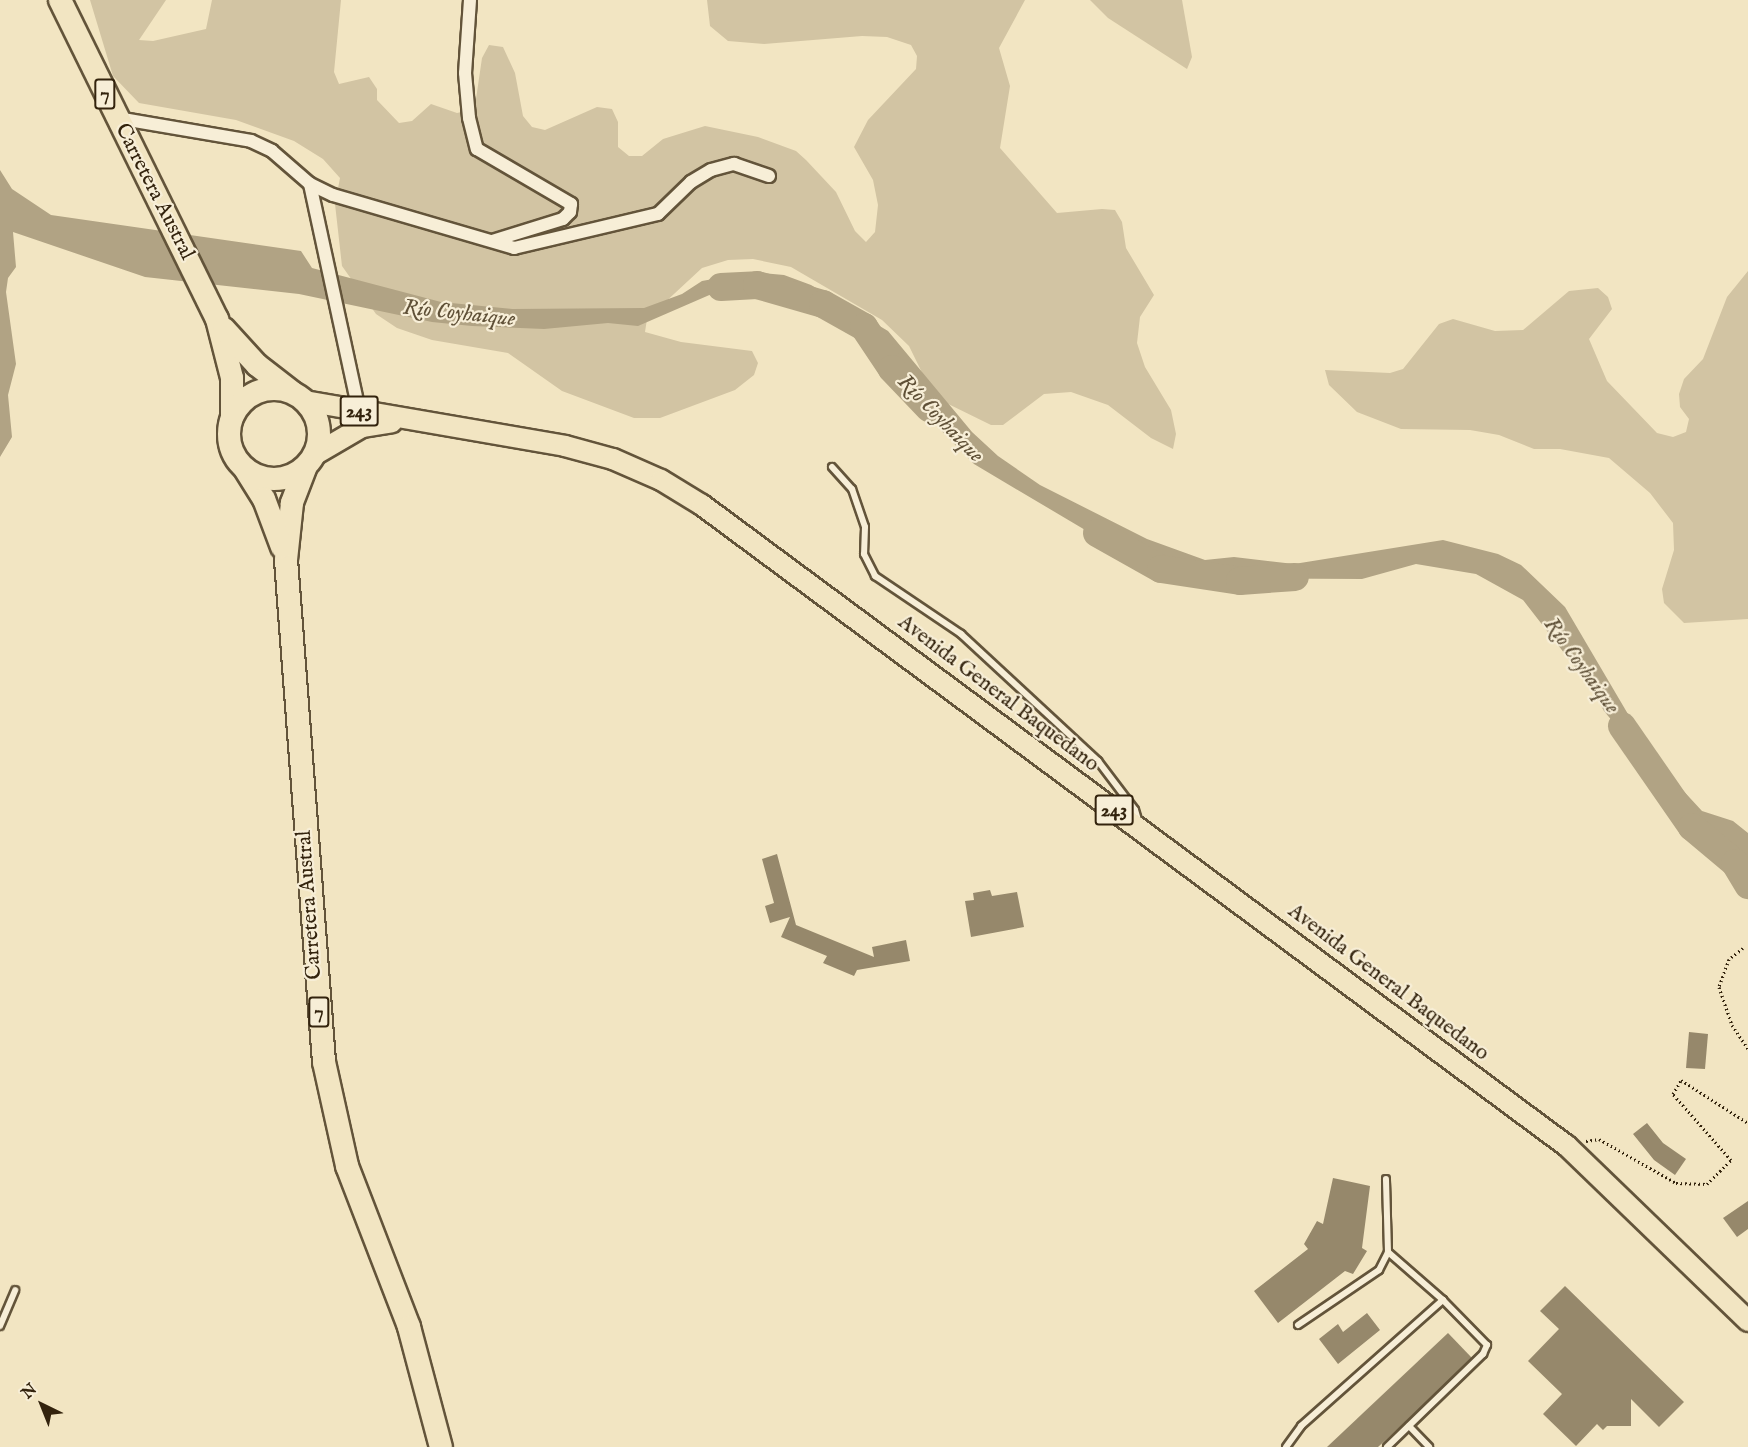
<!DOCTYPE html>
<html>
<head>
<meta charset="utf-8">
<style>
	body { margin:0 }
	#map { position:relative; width:1748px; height:1447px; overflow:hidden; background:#f2e5c2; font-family:"IM FELL English",serif }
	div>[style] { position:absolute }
	.green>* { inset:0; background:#d2c4a3 }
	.water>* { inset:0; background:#b1a384 }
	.river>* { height:28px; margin:-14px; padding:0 14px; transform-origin:14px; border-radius:14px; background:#b1a384 }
	.building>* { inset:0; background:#96886b }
	.path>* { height:3px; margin-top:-1.5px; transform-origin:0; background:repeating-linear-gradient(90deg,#33230d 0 1.5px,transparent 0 4.5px) }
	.roads { filter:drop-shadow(2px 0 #63543a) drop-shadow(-2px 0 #63543a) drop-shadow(0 2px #63543a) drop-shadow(0 -2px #63543a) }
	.lane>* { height:6px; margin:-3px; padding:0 3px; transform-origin:3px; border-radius:3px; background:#f7eed7 }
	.street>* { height:12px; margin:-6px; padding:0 6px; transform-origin:6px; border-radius:6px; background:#f7eed7 }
	.primary>* { height:20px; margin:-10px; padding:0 10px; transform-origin:10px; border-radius:10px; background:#f2e5c2 }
	.highway>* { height:22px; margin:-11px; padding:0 11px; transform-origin:11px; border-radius:11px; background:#f2e5c2 }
	.highway>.ring { margin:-11px; padding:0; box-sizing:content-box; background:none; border:22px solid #f2e5c2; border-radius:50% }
	span { translate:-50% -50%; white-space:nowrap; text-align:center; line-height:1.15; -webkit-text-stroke:4.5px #f7eed7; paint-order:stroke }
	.shield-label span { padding:2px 4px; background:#f7eed7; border:2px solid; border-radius:4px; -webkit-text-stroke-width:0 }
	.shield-label { font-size:20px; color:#33230d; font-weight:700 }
	.street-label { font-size:21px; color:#33230d }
	.water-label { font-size:22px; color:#5f5037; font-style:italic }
	.north { position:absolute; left:12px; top:1375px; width:60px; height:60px; -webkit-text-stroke:4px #f7eed7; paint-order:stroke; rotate:317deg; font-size:16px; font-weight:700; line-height:24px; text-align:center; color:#33230d }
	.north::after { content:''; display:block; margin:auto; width:21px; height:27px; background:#33230d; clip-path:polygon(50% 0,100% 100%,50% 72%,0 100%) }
</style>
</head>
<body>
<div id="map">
	<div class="green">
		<i style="clip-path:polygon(90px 0,166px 0,139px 40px,153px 41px,206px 29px,212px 0,341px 0,334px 72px,339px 84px,369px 77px,377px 89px,377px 100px,399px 123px,412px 121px,431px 104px,457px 113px,470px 110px,476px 99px,482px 58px,489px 45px,503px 47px,515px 73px,523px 116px,532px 127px,545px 130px,597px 107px,612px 109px,618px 122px,618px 147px,629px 156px,642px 156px,663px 139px,705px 126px,758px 137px,796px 151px,806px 160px,836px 192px,855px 231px,866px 242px,875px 232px,878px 205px,873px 180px,854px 147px,868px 120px,916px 69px,917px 56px,911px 45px,887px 37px,862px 36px,764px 44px,728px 41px,710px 26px,707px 0,1025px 0,999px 48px,1010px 86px,1000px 148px,1057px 213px,1102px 209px,1115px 210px,1122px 222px,1126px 248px,1154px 295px,1140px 317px,1137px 343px,1145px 367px,1171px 410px,1176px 434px,1173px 449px,1151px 438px,1108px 405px,1071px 392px,1044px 394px,1003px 425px,991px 425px,934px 397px,909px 346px,882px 320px,791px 267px,753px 259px,728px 260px,702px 268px,647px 319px,645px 332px,681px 342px,752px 351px,758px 363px,754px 375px,735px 390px,660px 418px,634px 418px,562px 391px,508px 353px,432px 340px,397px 328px,376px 314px,342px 266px,335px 204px,340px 178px,323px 159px,294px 141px,236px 120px,139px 103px,113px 76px)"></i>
		<i style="clip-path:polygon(1090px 0,1182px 0,1192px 57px,1187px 69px,1108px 18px)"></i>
		<i style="clip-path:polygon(1748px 271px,1748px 619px,1684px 623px,1664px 603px,1662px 589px,1674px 550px,1673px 523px,1650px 493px,1609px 458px,1560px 449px,1534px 449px,1499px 435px,1470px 430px,1401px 429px,1357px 412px,1329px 385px,1325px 370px,1390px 373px,1403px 369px,1439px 324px,1453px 319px,1495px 331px,1523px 330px,1569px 291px,1598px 288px,1608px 297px,1612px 309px,1589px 339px,1607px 381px,1657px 433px,1673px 437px,1686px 432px,1689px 419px,1680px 407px,1679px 394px,1684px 379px,1703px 359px,1727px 297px)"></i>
	</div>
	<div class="water">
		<i style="clip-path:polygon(0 170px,12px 189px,51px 215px,301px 251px,312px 268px,441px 302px,512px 309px,644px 308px,682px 294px,702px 281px,751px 272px,784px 275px,811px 285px,888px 331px,972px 432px,998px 456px,1040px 485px,1147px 539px,1205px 560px,1234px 557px,1294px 564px,1443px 540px,1498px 554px,1521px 565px,1565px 607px,1645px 743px,1678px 785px,1702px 811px,1733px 821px,1748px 833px,1748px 881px,1727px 866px,1701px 839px,1685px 809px,1604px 711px,1589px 685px,1523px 600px,1476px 574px,1416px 564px,1362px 579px,1207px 578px,1102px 540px,974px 464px,928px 417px,888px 359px,857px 331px,811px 295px,771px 284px,714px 293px,638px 326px,608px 323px,544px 329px,472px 326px,432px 322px,299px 294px,145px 277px,13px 232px,16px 267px,8px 278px,6px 292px,16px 364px,8px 395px,12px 437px,0 457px)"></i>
	</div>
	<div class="river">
		<i style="left:721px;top:287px;width:36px;rotate:-3deg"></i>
		<i style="left:757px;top:285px;width:69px;rotate:16.1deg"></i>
		<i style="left:823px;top:304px;width:47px;rotate:29.3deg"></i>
		<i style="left:864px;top:327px;width:50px;rotate:56.3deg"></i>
		<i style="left:892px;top:369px;width:54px;rotate:46.5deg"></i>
		<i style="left:1097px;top:533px;width:73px;rotate:29.4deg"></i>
		<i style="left:1161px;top:569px;width:80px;rotate:8.6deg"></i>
		<i style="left:1240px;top:581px;width:55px;rotate:-4.2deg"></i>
		<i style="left:1622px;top:726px;width:123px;rotate:55.3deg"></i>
		<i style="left:1692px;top:827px;width:56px;rotate:39.9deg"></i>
		<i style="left:1735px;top:863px;width:26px;rotate:59deg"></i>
	</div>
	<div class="building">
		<i style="clip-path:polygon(777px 854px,796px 925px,874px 957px,872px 947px,906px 940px,910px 961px,857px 970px,854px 976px,823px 963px,827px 956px,781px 937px,790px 917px,770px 923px,765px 906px,774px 903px,762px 859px)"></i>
		<i style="clip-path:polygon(990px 890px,992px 896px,1017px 892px,1024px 927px,971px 937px,965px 901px,974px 900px,973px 893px)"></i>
		<i style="clip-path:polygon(1689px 1032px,1708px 1034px,1705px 1069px,1686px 1068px)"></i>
		<i style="clip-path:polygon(1647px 1123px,1663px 1143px,1686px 1159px,1675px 1175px,1654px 1160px,1633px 1134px)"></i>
		<i style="clip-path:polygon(1333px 1178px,1370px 1186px,1362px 1248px,1367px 1251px,1353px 1274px,1345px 1271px,1278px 1323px,1254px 1291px,1308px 1249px,1304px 1244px,1317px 1221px,1323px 1224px)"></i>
		<i style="clip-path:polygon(1748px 1201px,1748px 1229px,1737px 1237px,1723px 1218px)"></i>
		<i style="clip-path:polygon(1565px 1286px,1684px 1402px,1659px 1427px,1631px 1399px,1631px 1426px,1607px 1426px,1603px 1430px,1597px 1424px,1576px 1446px,1543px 1414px,1562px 1394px,1528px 1361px,1559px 1329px,1540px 1311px)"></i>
		<i style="clip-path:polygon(1367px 1313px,1380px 1330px,1338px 1364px,1319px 1339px,1338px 1324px,1343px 1332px)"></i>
		<i style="clip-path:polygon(1448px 1333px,1472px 1358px,1401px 1426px,1378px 1447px,1327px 1447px)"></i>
	</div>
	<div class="path">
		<i style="left:1743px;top:948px;width:18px;rotate:142deg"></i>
		<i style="left:1729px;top:959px;width:30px;rotate:110deg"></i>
		<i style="left:1719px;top:987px;width:40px;rotate:71.1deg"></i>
		<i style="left:1732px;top:1025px;width:29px;rotate:56deg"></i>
		<i style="left:1586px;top:1141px;width:13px;rotate:-9deg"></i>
		<i style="left:1599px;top:1139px;width:89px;rotate:29.7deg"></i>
		<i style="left:1676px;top:1183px;width:31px;rotate:2deg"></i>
		<i style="left:1707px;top:1184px;width:34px;rotate:-45deg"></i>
		<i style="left:1731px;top:1160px;width:88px;rotate:-131.3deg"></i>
		<i style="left:1673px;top:1094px;width:16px;rotate:-60deg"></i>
		<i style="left:1681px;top:1080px;width:80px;rotate:32.7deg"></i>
	</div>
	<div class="roads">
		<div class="lane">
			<i style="left:832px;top:467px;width:30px;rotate:48deg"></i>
			<i style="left:852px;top:489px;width:40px;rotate:71.1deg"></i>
			<i style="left:865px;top:527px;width:27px;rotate:92deg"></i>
			<i style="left:864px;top:554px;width:25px;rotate:63deg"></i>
			<i style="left:875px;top:576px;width:104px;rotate:34deg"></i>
			<i style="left:961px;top:634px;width:187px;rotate:42.8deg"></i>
			<i style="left:1098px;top:761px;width:61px;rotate:52.9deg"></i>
			<i style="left:1135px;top:810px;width:10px;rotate:73deg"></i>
			<i style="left:1298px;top:1325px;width:98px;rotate:-34.2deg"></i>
			<i style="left:1379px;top:1270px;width:20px;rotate:-63deg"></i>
			<i style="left:1388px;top:1252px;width:73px;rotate:-91.6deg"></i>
			<i style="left:0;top:1326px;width:39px;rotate:-67deg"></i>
			<i style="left:1409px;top:1426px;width:29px;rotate:46deg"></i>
			<i style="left:1286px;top:1447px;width:26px;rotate:-54deg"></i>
			<i style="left:1301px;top:1426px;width:190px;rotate:-41.6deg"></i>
			<i style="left:1387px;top:1447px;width:134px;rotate:-44.1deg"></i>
			<i style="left:1483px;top:1354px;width:10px;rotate:-66deg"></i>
			<i style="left:1487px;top:1345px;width:63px;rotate:-134.4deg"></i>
			<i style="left:1443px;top:1300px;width:73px;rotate:-138.9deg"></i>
		</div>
		<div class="street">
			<i style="left:470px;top:0;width:73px;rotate:93.9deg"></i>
			<i style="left:465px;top:73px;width:45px;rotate:84.9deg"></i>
			<i style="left:469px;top:118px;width:32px;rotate:76deg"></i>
			<i style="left:477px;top:149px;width:109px;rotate:30.3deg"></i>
			<i style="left:571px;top:204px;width:8px;rotate:97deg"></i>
			<i style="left:570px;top:212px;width:10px;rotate:135deg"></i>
			<i style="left:563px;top:219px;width:74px;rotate:162.8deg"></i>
			<i style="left:117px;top:118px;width:136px;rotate:9.7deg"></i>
			<i style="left:251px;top:141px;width:23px;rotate:25deg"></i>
			<i style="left:272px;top:151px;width:50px;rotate:41deg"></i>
			<i style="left:310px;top:184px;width:25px;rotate:26deg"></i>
			<i style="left:333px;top:195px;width:189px;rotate:16.3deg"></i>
			<i style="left:514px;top:248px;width:148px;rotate:-13.3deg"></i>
			<i style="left:658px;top:214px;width:46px;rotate:-44.1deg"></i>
			<i style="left:691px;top:182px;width:23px;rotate:-31deg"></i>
			<i style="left:711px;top:170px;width:24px;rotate:-15deg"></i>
			<i style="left:734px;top:164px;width:37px;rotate:19deg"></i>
			<i style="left:310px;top:184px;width:232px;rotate:77.8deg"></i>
		</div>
		<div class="primary">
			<i style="left:305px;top:401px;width:264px;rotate:9.8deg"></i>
			<i style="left:565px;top:446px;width:50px;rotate:15.2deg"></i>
			<i style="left:613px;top:459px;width:52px;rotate:23.6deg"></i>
			<i style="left:661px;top:480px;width:48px;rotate:31.4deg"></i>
			<i style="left:702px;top:505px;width:1077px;rotate:36.54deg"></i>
			<i style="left:1567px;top:1146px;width:252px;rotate:44deg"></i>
			<i style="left:314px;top:455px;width:56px;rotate:-30.3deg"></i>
			<i style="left:362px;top:427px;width:30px;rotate:-9deg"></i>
		</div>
		<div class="highway">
			<i style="left:60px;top:0;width:356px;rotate:63.8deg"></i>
			<i style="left:217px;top:319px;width:61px;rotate:75.7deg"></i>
			<i style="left:232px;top:378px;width:39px;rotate:90deg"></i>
			<i style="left:224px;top:329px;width:49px;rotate:47.5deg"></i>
			<i style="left:257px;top:365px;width:44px;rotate:37.6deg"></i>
			<i class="ring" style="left:229px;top:389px;width:68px;height:68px"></i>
			<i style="left:306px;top:466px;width:40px;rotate:111deg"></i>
			<i style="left:292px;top:503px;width:57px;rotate:96deg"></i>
			<i style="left:286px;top:560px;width:503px;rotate:85.67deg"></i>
			<i style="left:324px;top:1062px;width:107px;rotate:77.5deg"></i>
			<i style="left:347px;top:1166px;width:173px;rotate:68.9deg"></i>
			<i style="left:409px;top:1327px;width:124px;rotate:75.1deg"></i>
			<i style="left:245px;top:469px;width:36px;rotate:58deg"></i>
			<i style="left:264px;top:499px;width:51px;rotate:69.4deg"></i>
		</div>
	</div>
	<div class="shield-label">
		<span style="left:105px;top:94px">7</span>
		<span style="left:359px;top:411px">243</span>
		<span style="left:1114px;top:810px">243</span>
		<span style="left:319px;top:1012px">7</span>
	</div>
	<div class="street-label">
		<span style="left:154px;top:192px;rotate:63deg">Carretera Austral</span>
		<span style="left:998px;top:694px;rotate:37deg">Avenida General Baquedano</span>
		<span style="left:310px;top:905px;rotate:-94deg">Carretera Austral</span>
		<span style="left:1388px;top:983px;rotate:37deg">Avenida General Baquedano</span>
	</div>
	<div class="water-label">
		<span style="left:459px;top:314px;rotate:6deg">Río Coyhaique</span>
		<span style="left:940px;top:419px;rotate:46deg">Río Coyhaique</span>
		<span style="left:1581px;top:666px;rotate:54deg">Río Coyhaique</span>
	</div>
	<div class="north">N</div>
</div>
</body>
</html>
